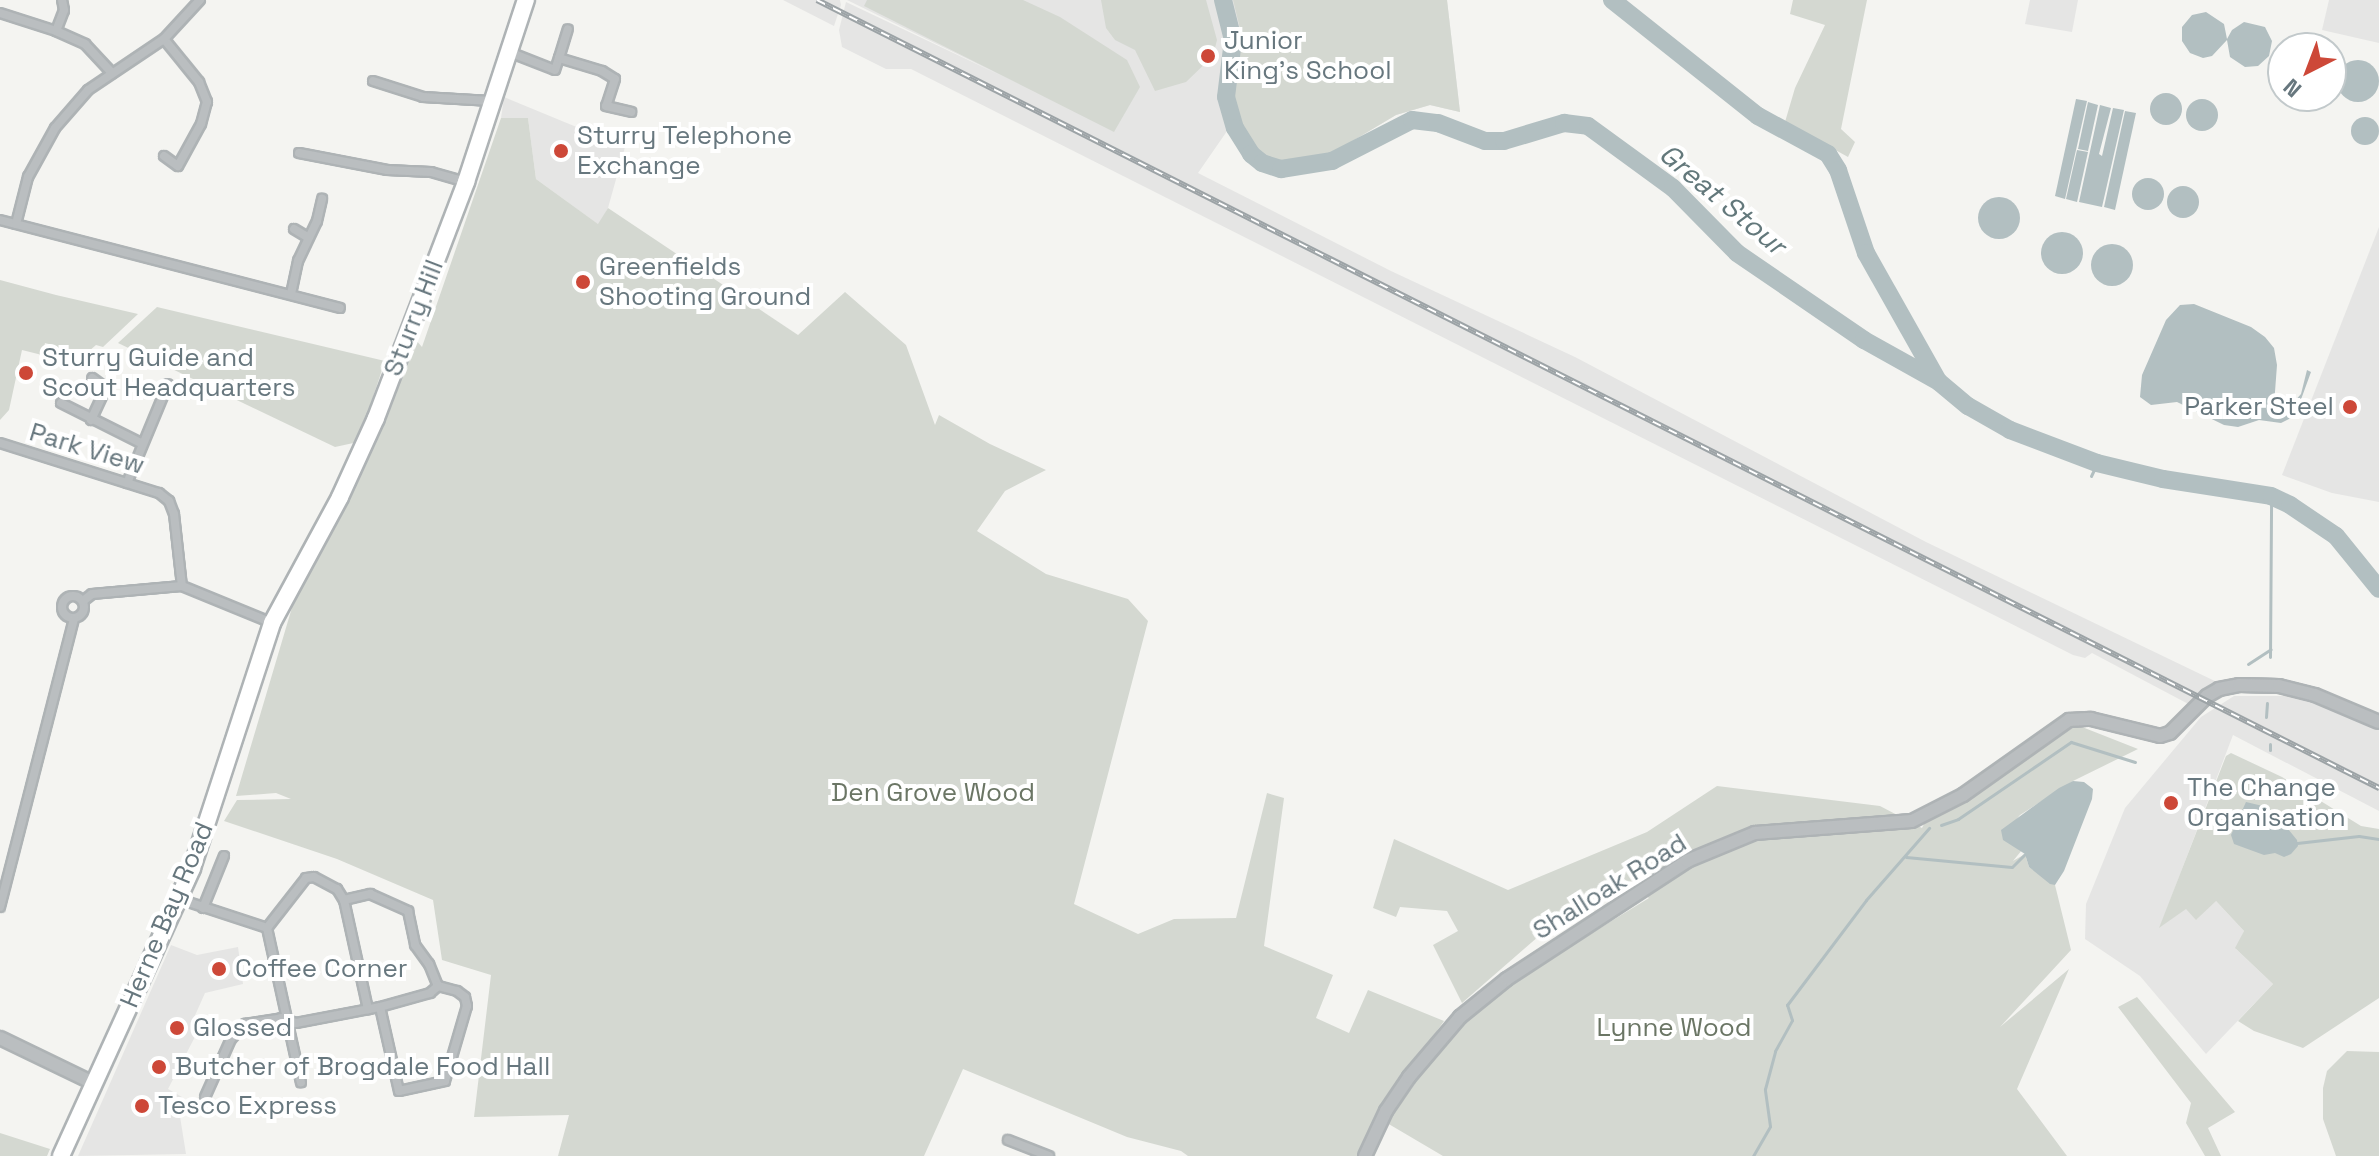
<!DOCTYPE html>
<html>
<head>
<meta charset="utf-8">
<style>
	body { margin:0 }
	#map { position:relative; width:2379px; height:1156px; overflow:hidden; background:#f4f4f1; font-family:"Space Grotesk",sans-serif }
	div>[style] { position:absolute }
	.built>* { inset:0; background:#e5e5e4 }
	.green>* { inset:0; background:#d4d8d1 }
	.water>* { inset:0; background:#b2bfc1 }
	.round { border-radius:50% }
	.stream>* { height:3px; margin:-1.5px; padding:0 1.5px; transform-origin:1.5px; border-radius:1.5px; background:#b2bfc1 }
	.river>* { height:18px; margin:-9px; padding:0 9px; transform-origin:9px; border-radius:9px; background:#b2bfc1 }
	.roads { filter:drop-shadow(2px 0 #aeb3b5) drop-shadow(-2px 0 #aeb3b5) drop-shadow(0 2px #aeb3b5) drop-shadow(0 -2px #aeb3b5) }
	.minor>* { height:8px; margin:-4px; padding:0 4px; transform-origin:4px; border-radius:4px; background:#babec0 }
	.minor>.ring { margin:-4px; padding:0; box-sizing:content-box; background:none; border:8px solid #babec0; border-radius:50% }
	.tertiary>* { height:12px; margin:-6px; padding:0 6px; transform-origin:6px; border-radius:6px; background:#babec0 }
	.primary>* { height:16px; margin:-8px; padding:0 8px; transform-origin:8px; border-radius:8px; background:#fff }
	.rail>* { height:6px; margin-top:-3px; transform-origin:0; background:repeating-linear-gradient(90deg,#fff 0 9px,#9ca3a6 0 18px); box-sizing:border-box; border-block:2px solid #9ca3a6 }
	.dots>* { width:22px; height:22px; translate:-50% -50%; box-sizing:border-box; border:4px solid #fff; border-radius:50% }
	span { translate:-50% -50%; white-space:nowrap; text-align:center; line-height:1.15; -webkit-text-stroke:8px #fff; paint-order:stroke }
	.poi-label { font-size:26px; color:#67777e }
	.left { translate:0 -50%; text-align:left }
	.right { translate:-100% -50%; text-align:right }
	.street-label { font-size:26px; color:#67777e }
	.park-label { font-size:26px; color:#6b7665 }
	.water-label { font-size:28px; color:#63787b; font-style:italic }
	.north { position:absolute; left:2267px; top:32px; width:80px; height:80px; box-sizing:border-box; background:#fff; border:2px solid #c2c9cb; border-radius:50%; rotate:222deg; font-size:22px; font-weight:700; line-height:32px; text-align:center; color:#67777e }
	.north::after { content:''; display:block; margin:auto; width:28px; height:36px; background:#cd4838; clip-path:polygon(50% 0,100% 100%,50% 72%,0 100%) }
</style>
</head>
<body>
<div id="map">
	<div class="built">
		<i style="clip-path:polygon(783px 0,840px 0,841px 5px,834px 26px)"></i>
		<i style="clip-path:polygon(847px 0,1447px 0,1460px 112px,1430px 105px,1396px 115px,1329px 155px,1281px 163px,1255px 152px,1234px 121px,1198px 173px,1391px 271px,1575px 357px,1926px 542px,2221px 684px,2194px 707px,2092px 653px,2085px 658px,2073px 655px,911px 69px,886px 69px,842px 47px,839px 30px,846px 2px,1002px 76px)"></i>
		<i style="clip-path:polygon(2030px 0,2078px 0,2072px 32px,2025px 24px)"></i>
		<i style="clip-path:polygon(2329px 0,2379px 0,2379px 43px,2322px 30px)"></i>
		<i style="clip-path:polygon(504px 97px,625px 147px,608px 208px,599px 225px,536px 179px,528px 118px,501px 118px)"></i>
		<i style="clip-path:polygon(2379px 227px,2379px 502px,2332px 493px,2282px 475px)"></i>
		<i style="clip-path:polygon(2234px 696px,2288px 696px,2339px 710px,2379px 728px,2379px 811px,2233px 735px,2160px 927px,2186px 908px,2197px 919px,2215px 900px,2244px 931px,2236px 949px,2273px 984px,2206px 1054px,2140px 976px,2085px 939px,2086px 904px,2125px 808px,2201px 717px)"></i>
		<i style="clip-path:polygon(171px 945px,197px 955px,238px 947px,243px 984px,205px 993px,193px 1020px,199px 1029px,168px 1089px,182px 1097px,178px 1104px,186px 1154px,78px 1156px)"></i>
	</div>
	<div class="green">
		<i style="clip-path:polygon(867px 0,1023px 0,1060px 17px,1127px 60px,1140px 87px,1114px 132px,864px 6px)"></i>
		<i style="clip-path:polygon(1101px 0,1206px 0,1217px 40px,1213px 56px,1186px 82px,1155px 91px,1135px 50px,1115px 40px,1106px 28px)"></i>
		<i style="clip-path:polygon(1233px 0,1447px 0,1460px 112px,1430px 105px,1396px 115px,1329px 155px,1300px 162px,1270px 161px,1255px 152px,1234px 120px,1233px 79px,1243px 41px)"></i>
		<i style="clip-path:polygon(1793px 0,1867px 0,1841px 129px,1855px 142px,1848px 157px,1785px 122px,1795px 88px,1825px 25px,1790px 14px)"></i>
		<i style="clip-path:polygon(501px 118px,528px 118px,536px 179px,598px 224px,608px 208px,798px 335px,845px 292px,906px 345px,935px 425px,939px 415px,990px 444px,1046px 470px,1005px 491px,977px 531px,1046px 574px,1128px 599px,1148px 621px,1074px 904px,1138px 934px,1174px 919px,1236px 918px,1267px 793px,1284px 798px,1264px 946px,1333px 975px,1316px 1018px,1349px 1033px,1368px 990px,1444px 1021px,1378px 1113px,1358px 1156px,1188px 1156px,1181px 1151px,1127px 1137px,963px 1069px,924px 1156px,558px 1156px,569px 1115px,474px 1117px,491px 975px,442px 960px,433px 900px,337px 859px,224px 821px,237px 800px,291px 799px,276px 793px,236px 796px,296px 594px,415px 339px,422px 347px)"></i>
		<i style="clip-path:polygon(0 280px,56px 295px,138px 314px,103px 347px,96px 345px,73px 365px,56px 346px,45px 343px,42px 355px,22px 350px,9px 410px,0 420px)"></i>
		<i style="clip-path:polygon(157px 307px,385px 361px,358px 442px,335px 447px,118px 343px)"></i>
		<i style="clip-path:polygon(2077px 725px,2138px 749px,2073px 781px,2020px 815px,2011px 826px,2022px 850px,2013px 861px,2025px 854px,2029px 867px,2055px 885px,2071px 950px,2000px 1027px,2069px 969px,2017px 1089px,2067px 1156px,1443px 1156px,1387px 1123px,1444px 1042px,1504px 987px,1649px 898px,1623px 878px,1539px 936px,1462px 1003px,1433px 945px,1458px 931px,1447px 911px,1400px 907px,1396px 917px,1373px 908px,1394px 839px,1508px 890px,1647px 832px,1717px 786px,1880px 806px,1922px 828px,1925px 822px)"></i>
		<i style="clip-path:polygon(2231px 753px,2282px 777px,2361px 826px,2379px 829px,2379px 998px,2303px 1048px,2254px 1031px,2238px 1021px,2273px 984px,2235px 948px,2244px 931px,2216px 901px,2196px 920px,2186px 909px,2159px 928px,2226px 756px)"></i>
		<i style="clip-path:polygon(2137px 997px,2235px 1112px,2208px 1128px,2221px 1156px,2205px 1156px,2186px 1123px,2191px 1103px,2118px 1007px)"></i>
		<i style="clip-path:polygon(2347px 1051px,2379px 1052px,2379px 1156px,2336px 1156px,2323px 1119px,2323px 1088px,2327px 1071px)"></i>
		<i style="clip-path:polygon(0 1133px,50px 1149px,47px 1156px,0 1156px)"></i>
	</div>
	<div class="water">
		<i style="clip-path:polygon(2206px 12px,2224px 24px,2227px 39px,2232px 30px,2244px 22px,2265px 27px,2272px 41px,2269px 56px,2258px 66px,2245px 67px,2230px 57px,2227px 40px,2212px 56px,2203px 58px,2190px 53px,2182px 41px,2182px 27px,2192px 15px)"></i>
		<i class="round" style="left:2337px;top:60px;width:42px;height:42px"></i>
		<i class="round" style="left:2150px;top:93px;width:32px;height:32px"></i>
		<i style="clip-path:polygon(2076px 99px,2087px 101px,2065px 199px,2055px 196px)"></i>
		<i class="round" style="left:2186px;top:99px;width:32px;height:32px"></i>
		<i style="clip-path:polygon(2088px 102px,2098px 105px,2088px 151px,2078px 149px)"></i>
		<i style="clip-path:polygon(2100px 105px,2111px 108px,2099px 154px,2102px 156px,2113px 108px,2124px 110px,2102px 207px,2079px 202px)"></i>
		<i style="clip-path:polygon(2125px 111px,2136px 113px,2115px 210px,2104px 207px)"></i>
		<i class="round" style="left:2351px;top:117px;width:28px;height:28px"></i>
		<i style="clip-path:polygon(2077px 150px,2088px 152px,2077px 202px,2066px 199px)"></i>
		<i class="round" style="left:2132px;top:178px;width:32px;height:32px"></i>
		<i class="round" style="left:2167px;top:186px;width:32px;height:32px"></i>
		<i class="round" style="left:1978px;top:197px;width:42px;height:42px"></i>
		<i class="round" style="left:2041px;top:232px;width:42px;height:42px"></i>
		<i class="round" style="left:2091px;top:244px;width:42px;height:42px"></i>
		<i style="clip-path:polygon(2194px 304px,2251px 327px,2265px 337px,2274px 348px,2277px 365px,2274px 405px,2293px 403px,2301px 394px,2307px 370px,2311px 372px,2295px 416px,2281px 423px,2259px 420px,2238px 427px,2224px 425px,2177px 402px,2151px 405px,2140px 397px,2142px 375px,2166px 320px,2180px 305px)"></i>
		<i style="clip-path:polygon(2084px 782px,2093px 789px,2092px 799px,2064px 871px,2055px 885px,2050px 884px,2029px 867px,2025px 854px,2003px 840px,2001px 830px,2059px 788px,2073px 781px)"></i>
		<i style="clip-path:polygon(2246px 802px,2267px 807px,2276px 814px,2297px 840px,2298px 846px,2291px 854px,2284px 857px,2275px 853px,2264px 855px,2234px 844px,2231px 835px)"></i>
	</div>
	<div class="stream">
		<i style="left:2091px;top:476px;width:14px;rotate:-65deg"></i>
		<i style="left:2270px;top:657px;width:161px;rotate:-89.6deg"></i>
		<i style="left:2248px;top:664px;width:27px;rotate:-33deg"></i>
		<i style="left:2266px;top:717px;width:14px;rotate:-86deg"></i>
		<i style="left:2270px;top:750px;width:6px;rotate:-90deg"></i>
		<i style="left:1941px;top:825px;width:18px;rotate:-19deg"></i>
		<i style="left:1958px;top:819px;width:137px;rotate:-34.3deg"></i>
		<i style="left:2071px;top:742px;width:67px;rotate:17.4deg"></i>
		<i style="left:2297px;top:843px;width:62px;rotate:-6.4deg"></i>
		<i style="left:2359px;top:836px;width:20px;rotate:9deg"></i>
		<i style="left:1906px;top:857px;width:106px;rotate:5.4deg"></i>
		<i style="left:2012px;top:867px;width:18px;rotate:-45deg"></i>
		<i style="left:1753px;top:1156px;width:34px;rotate:-60deg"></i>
		<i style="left:1770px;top:1126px;width:37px;rotate:-98deg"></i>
		<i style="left:1765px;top:1089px;width:39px;rotate:-75deg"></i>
		<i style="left:1775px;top:1051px;width:35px;rotate:-61deg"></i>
		<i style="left:1792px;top:1020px;width:16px;rotate:-108deg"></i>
		<i style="left:1787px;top:1005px;width:131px;rotate:-53deg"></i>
		<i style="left:1866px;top:900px;width:96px;rotate:-48.8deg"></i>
	</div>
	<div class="river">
		<i style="left:1223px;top:0;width:41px;rotate:76deg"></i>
		<i style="left:1233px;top:40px;width:57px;rotate:97deg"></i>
		<i style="left:1226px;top:97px;width:32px;rotate:74deg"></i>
		<i style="left:1235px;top:128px;width:31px;rotate:58deg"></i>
		<i style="left:1251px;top:154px;width:14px;rotate:39deg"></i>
		<i style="left:1262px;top:163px;width:20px;rotate:18deg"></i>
		<i style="left:1281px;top:169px;width:52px;rotate:-8.9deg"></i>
		<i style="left:1332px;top:161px;width:90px;rotate:-27.1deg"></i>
		<i style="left:1412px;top:120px;width:26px;rotate:7deg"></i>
		<i style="left:1438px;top:123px;width:50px;rotate:21deg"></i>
		<i style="left:1485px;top:141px;width:19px"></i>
		<i style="left:1504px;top:141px;width:63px;rotate:-16.7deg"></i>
		<i style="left:1564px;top:123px;width:24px;rotate:7deg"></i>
		<i style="left:1588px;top:126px;width:105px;rotate:36.1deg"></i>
		<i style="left:1673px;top:188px;width:91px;rotate:45.4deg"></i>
		<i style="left:1737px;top:253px;width:154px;rotate:34.4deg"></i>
		<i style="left:1864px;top:340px;width:86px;rotate:29.2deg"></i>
		<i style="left:1939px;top:382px;width:38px;rotate:40deg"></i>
		<i style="left:1968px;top:406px;width:48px;rotate:29.7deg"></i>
		<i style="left:2010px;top:430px;width:93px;rotate:20.8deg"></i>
		<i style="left:2097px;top:463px;width:68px;rotate:13.6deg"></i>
		<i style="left:2163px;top:479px;width:109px;rotate:8.9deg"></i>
		<i style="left:2271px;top:496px;width:21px;rotate:25deg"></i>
		<i style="left:2290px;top:505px;width:55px;rotate:34deg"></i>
		<i style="left:2336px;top:536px;width:68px;rotate:50.9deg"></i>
		<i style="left:1612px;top:0;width:186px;rotate:38.5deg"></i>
		<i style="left:1758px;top:116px;width:80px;rotate:28.5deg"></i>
		<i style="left:1828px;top:154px;width:19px;rotate:58deg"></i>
		<i style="left:1838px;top:170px;width:88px;rotate:71.4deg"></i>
		<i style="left:1866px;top:253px;width:145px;rotate:60.6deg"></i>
	</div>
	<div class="roads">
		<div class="minor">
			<i style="left:0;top:13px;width:59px;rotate:17.8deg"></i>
			<i style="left:56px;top:31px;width:32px;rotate:24deg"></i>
			<i style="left:85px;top:44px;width:40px;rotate:47deg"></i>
			<i style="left:56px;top:31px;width:22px;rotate:-69deg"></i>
			<i style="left:64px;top:10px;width:10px;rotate:-101deg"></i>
			<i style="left:509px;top:52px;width:49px;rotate:21.4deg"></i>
			<i style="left:555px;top:70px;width:13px;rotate:-72deg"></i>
			<i style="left:559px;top:58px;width:45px;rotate:16.8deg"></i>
			<i style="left:602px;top:71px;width:15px;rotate:32deg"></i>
			<i style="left:615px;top:79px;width:28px;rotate:108deg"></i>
			<i style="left:606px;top:106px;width:26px;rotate:13deg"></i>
			<i style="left:559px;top:58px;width:30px;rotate:-73deg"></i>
			<i style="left:373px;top:81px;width:52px;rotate:17.7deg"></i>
			<i style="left:423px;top:97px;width:68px;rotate:3.4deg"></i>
			<i style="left:299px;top:153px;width:90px;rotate:10.9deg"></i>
			<i style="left:387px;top:170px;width:44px;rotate:2.6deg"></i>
			<i style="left:431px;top:172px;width:36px;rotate:16deg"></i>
			<i style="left:164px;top:156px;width:17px;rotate:36deg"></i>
			<i style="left:178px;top:166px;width:48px;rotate:-61.3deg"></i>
			<i style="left:201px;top:124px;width:23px;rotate:-75deg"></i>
			<i style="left:207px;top:102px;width:22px;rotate:-112deg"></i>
			<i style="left:199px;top:82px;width:55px;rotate:-129.1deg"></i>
			<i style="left:0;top:220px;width:351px;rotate:14.5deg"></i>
			<i style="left:16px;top:224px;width:49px;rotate:-75.7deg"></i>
			<i style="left:28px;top:177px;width:56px;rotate:-61.1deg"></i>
			<i style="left:55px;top:128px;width:50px;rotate:-49deg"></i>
			<i style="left:88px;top:90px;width:92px;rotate:-33.9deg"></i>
			<i style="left:164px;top:39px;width:53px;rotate:-47.3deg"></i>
			<i style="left:294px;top:229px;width:17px;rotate:31deg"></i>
			<i style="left:291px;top:294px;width:34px;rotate:-78deg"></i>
			<i style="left:298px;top:261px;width:44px;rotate:-64.6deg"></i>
			<i style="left:317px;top:221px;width:23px;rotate:-77deg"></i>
			<i style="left:61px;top:403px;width:89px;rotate:26.6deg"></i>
			<i style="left:91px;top:420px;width:35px;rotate:-65deg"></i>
			<i style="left:106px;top:388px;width:17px;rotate:-144deg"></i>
			<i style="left:0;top:443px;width:167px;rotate:17.5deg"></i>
			<i style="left:159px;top:493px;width:13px;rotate:39deg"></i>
			<i style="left:169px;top:501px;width:14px;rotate:69deg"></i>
			<i style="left:174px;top:514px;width:72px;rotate:83.7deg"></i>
			<i style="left:127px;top:483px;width:107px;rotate:-67.5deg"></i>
			<i class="ring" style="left:62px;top:596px;width:14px;height:14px"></i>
			<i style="left:83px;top:601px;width:11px;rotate:-38deg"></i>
			<i style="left:92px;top:594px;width:90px;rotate:-5.1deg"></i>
			<i style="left:182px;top:586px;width:97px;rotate:22.3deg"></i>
			<i style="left:179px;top:899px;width:93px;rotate:18.2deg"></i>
			<i style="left:267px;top:928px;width:158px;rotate:77.6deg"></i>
			<i style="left:344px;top:900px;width:27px;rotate:-13deg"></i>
			<i style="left:370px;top:894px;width:42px;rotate:24.1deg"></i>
			<i style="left:408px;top:911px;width:35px;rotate:78deg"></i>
			<i style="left:415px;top:945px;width:24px;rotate:54deg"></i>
			<i style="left:429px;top:964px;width:24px;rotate:68deg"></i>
			<i style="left:0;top:907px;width:298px;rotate:-75.6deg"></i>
			<i style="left:203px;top:908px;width:56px;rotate:-68deg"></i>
			<i style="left:267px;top:928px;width:63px;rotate:-52deg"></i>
			<i style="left:306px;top:878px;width:8px;rotate:-7deg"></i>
			<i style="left:314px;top:877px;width:26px;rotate:28deg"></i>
			<i style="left:337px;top:889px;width:13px;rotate:58deg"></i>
			<i style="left:344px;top:900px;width:112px;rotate:77.6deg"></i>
			<i style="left:380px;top:1007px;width:86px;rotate:77.3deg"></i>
			<i style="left:399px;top:1091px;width:47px;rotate:-12.3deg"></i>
			<i style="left:445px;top:1081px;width:78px;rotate:-73.7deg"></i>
			<i style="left:467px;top:1006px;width:9px;rotate:-103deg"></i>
			<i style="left:465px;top:997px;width:10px;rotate:-143deg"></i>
			<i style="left:457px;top:991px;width:20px;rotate:-165deg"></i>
			<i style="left:205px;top:1097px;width:64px;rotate:-65.9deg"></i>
			<i style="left:231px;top:1039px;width:21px;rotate:-47deg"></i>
			<i style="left:245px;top:1024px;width:36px;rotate:-9deg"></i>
			<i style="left:281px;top:1018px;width:16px;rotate:18deg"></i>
			<i style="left:296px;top:1023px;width:86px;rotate:-10.8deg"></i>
			<i style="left:380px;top:1007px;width:52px;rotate:-15.6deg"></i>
			<i style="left:430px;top:993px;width:11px;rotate:-41deg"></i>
			<i style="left:1008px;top:1140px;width:44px;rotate:21.3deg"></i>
		</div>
		<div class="tertiary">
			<i style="left:0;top:1038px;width:103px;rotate:25.8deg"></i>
			<i style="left:1365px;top:1156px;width:50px;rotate:-65deg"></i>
			<i style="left:1386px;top:1111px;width:41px;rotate:-55.9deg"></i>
			<i style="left:1409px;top:1077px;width:79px;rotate:-49.6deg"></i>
			<i style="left:1460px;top:1017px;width:60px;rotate:-39deg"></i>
			<i style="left:1507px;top:979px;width:215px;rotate:-33.2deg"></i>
			<i style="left:1687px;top:861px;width:74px;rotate:-22.4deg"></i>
			<i style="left:1755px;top:833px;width:157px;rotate:-4.4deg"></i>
			<i style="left:1912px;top:821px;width:57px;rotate:-27deg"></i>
			<i style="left:1963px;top:795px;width:130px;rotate:-35.3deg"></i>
			<i style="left:2069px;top:720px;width:22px;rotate:-3deg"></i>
			<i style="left:2091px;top:719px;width:71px;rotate:13.8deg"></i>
			<i style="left:2160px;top:736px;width:10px;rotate:-17deg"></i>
			<i style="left:2170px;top:733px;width:52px;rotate:-45deg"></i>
			<i style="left:2207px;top:696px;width:14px;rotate:-30deg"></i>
			<i style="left:2219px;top:689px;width:20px;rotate:-11deg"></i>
			<i style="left:2239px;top:685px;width:40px;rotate:1.4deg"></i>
			<i style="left:2279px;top:686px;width:37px;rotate:14deg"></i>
			<i style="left:2315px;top:695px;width:69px;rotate:22.9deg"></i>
		</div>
		<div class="primary">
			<i style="left:61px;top:1156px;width:316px;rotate:-65.5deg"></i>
			<i style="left:192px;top:868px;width:258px;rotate:-71.9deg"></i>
			<i style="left:272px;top:623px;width:143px;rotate:-61.6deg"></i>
			<i style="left:340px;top:497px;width:87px;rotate:-65.5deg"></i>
			<i style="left:376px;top:418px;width:253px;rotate:-69.1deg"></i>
			<i style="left:466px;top:182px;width:192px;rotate:-71.8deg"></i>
		</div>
	</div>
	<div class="rail">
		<i style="left:817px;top:0;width:1750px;rotate:26.77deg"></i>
	</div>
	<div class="dots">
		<i style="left:1208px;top:56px;background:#cd4838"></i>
		<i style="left:561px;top:151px;background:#cd4838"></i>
		<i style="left:583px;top:282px;background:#cd4838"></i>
		<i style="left:26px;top:373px;background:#cd4838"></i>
		<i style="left:2350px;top:407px;background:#cd4838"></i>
		<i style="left:2171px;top:803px;background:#cd4838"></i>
		<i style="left:219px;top:969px;background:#cd4838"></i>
		<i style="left:177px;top:1028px;background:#cd4838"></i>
		<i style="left:159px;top:1067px;background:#cd4838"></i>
		<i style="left:142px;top:1106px;background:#cd4838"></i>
	</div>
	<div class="poi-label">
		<span class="left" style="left:1224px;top:56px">Junior<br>King's School</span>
		<span class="left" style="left:577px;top:151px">Sturry Telephone<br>Exchange</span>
		<span class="left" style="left:599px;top:282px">Greenfields<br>Shooting Ground</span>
		<span class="left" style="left:42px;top:373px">Sturry Guide and<br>Scout Headquarters</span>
		<span class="right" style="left:2334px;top:407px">Parker Steel</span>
		<span class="left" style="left:2187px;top:803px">The Change<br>Organisation</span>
		<span class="left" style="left:235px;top:969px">Coffee Corner</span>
		<span class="left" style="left:193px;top:1028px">Glossed</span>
		<span class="left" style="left:175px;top:1067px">Butcher of Brogdale Food Hall</span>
		<span class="left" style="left:158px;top:1106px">Tesco Express</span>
	</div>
	<div class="street-label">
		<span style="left:414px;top:318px;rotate:-69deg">Sturry Hill</span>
		<span style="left:87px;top:449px;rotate:17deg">Park View</span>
		<span style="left:1610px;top:887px;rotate:-32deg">Shalloak Road</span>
		<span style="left:167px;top:915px;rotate:-67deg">Herne Bay Road</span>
	</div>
	<div class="park-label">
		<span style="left:933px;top:793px">Den Grove Wood</span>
		<span style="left:1674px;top:1028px">Lynne Wood</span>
	</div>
	<div class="water-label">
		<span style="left:1723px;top:199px;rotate:40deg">Great Stour</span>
	</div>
	<div class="north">N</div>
</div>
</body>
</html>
